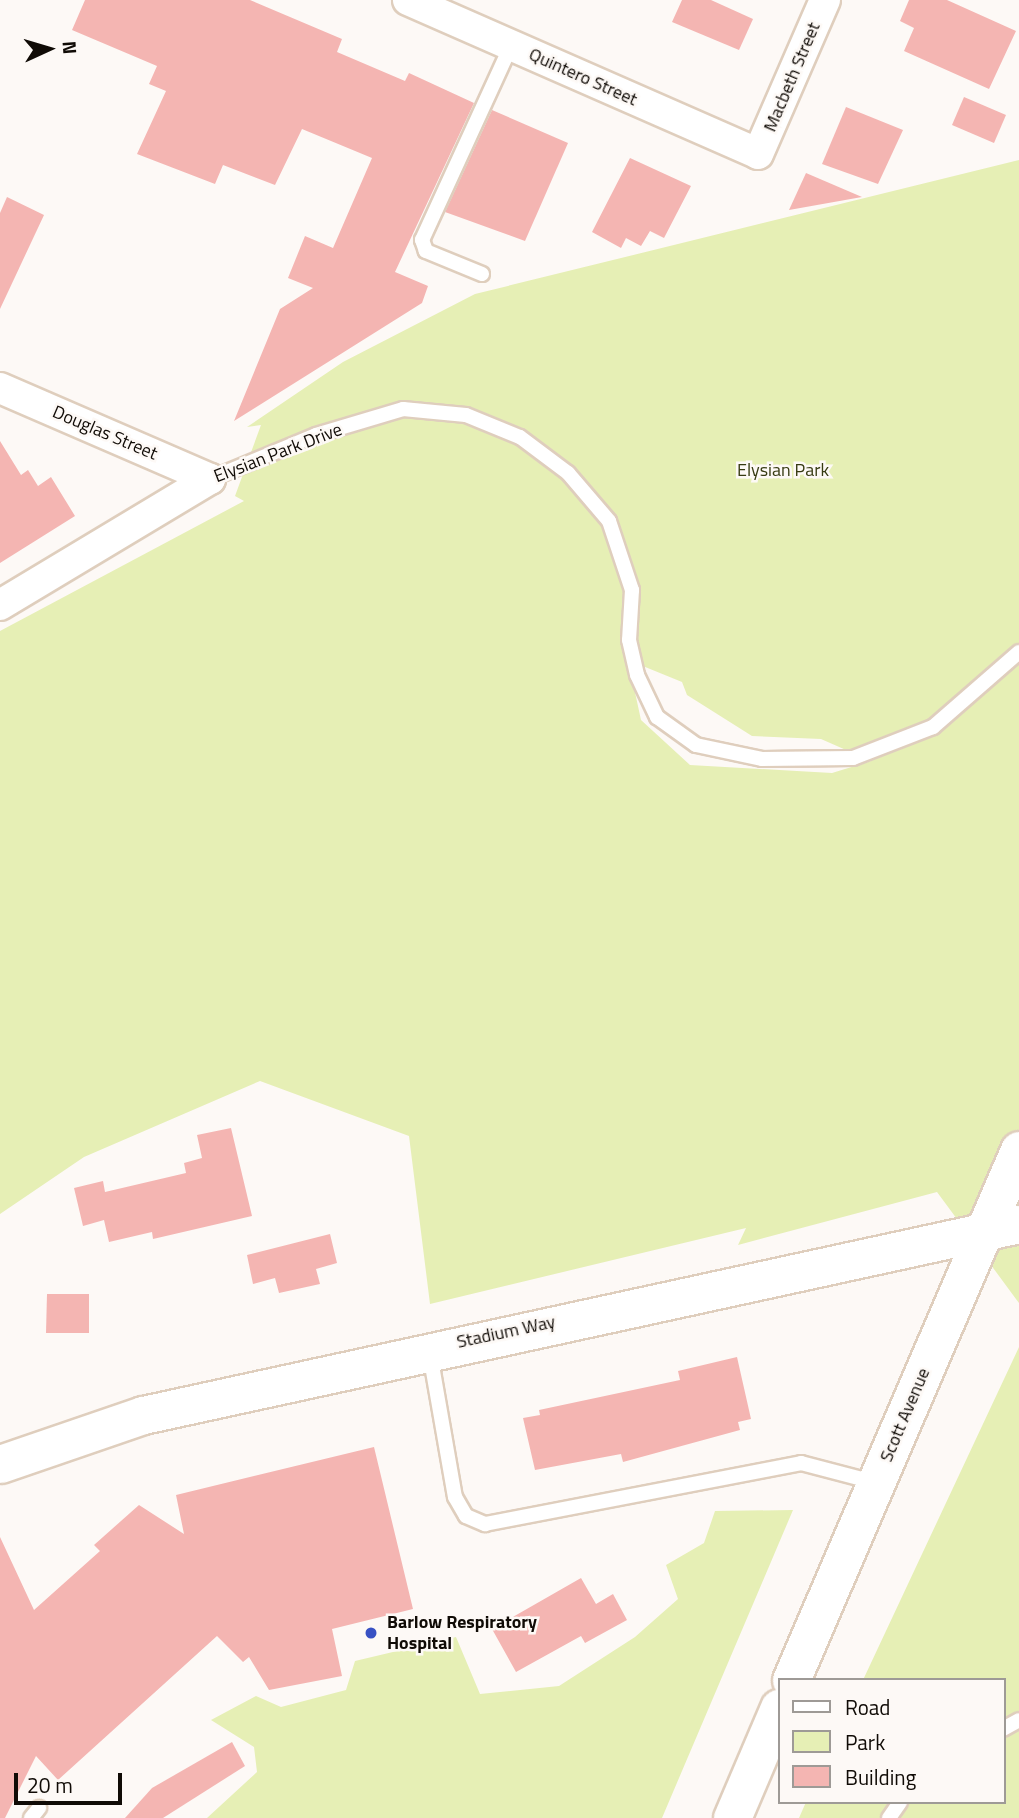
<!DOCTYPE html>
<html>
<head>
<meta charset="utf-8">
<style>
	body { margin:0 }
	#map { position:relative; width:1019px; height:1818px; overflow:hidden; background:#fdf9f6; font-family:"Titillium Web",sans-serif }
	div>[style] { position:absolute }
	.green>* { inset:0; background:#e6efb5 }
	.building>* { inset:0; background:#f4b5b2 }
	.roads { filter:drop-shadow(2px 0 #dfcebd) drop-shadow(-2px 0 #dfcebd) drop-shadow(0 2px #dfcebd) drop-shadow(0 -2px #dfcebd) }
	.service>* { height:14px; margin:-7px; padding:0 7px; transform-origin:7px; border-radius:7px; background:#fff }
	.minor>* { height:30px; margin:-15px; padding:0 15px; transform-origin:15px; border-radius:15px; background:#fff }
	.tertiary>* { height:37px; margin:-18.5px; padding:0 18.5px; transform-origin:18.5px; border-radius:18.5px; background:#fff }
	.dots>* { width:19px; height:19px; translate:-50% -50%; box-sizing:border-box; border:4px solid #fdf9f6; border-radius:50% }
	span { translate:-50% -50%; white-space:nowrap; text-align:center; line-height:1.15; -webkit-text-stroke:5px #fdf9f6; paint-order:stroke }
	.street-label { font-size:18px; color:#100b06 }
	.park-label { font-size:18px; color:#373b12 }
	.poi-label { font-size:18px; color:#100b06; font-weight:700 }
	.left { translate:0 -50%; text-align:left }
	.legend { position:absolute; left:778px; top:1678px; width:228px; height:126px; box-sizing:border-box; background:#fdf9f6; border:2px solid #9e9a96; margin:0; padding:9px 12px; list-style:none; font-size:21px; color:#100b06 }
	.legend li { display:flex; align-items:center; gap:14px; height:35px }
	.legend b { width:35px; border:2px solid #9e9a96 }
	.north { position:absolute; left:14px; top:14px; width:70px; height:70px; -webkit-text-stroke:5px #fdf9f6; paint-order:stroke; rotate:86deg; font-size:19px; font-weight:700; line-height:28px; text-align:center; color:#100b06 }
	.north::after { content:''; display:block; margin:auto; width:24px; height:32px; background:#100b06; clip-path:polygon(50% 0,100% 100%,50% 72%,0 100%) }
	.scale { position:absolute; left:14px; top:1773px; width:108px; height:32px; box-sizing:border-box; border:4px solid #100b06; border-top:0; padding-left:9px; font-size:21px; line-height:24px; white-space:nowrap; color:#100b06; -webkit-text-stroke:5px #fdf9f6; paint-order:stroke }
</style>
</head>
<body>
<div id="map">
	<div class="green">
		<i style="clip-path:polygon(evenodd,1019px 160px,1019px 1303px,937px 1192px,738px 1245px,746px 1228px,430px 1304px,409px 1136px,260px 1081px,84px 1157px,0 1214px,0 631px,244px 501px,235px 496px,261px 425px,247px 427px,343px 362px,475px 294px,1019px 160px,628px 660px,682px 682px,687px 695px,752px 736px,821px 739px,871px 761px,832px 773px,690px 765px,641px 720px,628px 660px)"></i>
		<i style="clip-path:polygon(1019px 1347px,1019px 1818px,799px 1818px,806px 1802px,1003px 1802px,1003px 1680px,863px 1680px)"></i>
		<i style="clip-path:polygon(793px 1510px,662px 1818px,207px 1818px,257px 1772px,254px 1747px,211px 1720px,256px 1696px,281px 1707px,346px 1690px,355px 1661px,456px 1637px,480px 1694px,559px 1686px,635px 1637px,678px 1599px,666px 1565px,704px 1543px,715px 1511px)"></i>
	</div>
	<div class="building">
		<i style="clip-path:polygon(85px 0,250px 0,342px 39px,337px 52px,405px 81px,409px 73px,474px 103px,395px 272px,428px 286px,422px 303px,234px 421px,280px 309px,313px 288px,288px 278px,305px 236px,333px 248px,372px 158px,302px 129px,275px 185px,223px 165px,215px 184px,137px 154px,166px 91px,149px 84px,157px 66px,72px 30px)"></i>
		<i style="clip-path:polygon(682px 0,711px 0,753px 19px,739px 50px,672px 22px)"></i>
		<i style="clip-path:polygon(909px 0,947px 0,1016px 31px,989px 89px,904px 51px,914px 28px,900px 21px)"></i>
		<i style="clip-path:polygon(964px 97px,1006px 115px,994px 143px,952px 125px)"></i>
		<i style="clip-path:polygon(846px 107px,903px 130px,878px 184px,822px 164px)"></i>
		<i style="clip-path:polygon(492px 110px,568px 143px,525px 241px,445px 212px)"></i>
		<i style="clip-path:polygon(630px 158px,691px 186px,664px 238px,650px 231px,641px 246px,626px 238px,621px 248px,592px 232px)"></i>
		<i style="clip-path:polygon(806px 173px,862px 197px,789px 210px)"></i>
		<i style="clip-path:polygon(7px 197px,44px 215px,0 309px,0 213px)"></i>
		<i style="clip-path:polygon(0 441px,21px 475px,28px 470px,38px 486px,51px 477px,75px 516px,0 563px)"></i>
		<i style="clip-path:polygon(231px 1128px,252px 1216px,153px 1239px,152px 1232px,109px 1242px,104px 1220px,83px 1226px,74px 1188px,103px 1181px,105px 1192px,186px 1173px,184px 1163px,202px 1158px,197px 1135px)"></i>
		<i style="clip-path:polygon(330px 1234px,337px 1263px,316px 1269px,320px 1284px,279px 1293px,275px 1278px,253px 1284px,247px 1255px)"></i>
		<i style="clip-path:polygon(47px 1294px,89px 1294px,89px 1333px,46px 1333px)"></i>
		<i style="clip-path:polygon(737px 1357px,751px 1419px,738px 1422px,740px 1430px,623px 1462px,621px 1454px,535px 1470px,523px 1418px,540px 1415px,539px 1410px,680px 1380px,678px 1371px)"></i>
		<i style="clip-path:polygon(374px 1447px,413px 1609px,332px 1629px,342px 1676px,269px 1690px,249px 1657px,243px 1662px,217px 1636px,58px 1780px,36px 1756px,5px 1818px,0 1818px,0 1537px,34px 1610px,100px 1551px,94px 1545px,139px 1505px,184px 1534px,176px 1495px)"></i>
		<i style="clip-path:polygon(581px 1578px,596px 1604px,613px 1594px,627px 1620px,585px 1643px,581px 1636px,516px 1672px,492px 1629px)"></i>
		<i style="clip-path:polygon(232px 1742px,245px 1766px,163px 1818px,125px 1818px,152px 1788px)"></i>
	</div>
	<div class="roads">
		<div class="service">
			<i style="left:482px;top:274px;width:61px;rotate:-157.7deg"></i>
			<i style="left:426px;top:251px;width:12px;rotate:-110deg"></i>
			<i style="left:422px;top:240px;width:213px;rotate:-65.4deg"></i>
			<i style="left:210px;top:479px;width:115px;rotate:-22.5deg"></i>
			<i style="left:316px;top:435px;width:91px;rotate:-16.6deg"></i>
			<i style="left:403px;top:409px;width:63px;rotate:5.4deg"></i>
			<i style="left:466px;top:415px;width:58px;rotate:22.2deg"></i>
			<i style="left:520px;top:437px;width:60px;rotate:36.9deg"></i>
			<i style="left:568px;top:473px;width:63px;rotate:49.5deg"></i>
			<i style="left:609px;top:521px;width:73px;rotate:71.6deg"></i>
			<i style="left:632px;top:590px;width:50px;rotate:93.4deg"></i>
			<i style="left:629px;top:640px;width:36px;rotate:77deg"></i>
			<i style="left:637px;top:675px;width:47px;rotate:64.5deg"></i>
			<i style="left:657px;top:717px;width:48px;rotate:35.7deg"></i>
			<i style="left:696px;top:745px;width:67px;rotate:12deg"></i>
			<i style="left:762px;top:759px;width:91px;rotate:-0.6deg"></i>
			<i style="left:853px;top:758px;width:86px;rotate:-21.2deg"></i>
			<i style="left:933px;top:727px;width:114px;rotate:-41.1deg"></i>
			<i style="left:430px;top:1354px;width:145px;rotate:80.1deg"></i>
			<i style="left:455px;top:1497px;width:22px;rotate:60deg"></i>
			<i style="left:466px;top:1516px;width:21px;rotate:23deg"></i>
			<i style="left:485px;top:1524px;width:322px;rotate:-10.9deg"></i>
			<i style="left:801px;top:1463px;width:75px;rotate:14.6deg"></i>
			<i style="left:1003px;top:1729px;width:18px;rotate:-29deg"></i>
			<i style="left:31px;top:1818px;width:13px;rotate:-51deg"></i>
			<i style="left:889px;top:1818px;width:19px;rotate:-55deg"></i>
		</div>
		<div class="minor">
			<i style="left:408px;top:0;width:382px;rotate:23.7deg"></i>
			<i style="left:758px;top:154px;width:168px;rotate:-66.5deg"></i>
			<i style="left:0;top:388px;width:229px;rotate:23.4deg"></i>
			<i style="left:0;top:605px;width:245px;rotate:-31deg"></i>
		</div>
		<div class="tertiary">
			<i style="left:0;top:1464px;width:151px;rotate:-18.9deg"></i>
			<i style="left:143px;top:1415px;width:897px;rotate:-12.3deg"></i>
			<i style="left:791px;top:1680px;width:577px;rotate:-66.72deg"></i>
			<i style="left:732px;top:1818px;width:120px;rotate:-66.9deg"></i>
		</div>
	</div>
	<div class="dots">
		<i style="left:371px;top:1633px;background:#3851c3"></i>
	</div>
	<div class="street-label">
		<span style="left:583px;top:77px;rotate:24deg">Quintero Street</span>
		<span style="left:792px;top:77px;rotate:-67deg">Macbeth Street</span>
		<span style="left:105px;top:433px;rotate:23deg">Douglas Street</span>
		<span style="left:278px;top:453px;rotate:-21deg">Elysian Park Drive</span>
		<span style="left:506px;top:1332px;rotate:-12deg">Stadium Way</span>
		<span style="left:905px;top:1415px;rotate:-67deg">Scott Avenue</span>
	</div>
	<div class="park-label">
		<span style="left:783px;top:470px">Elysian Park</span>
	</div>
	<div class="poi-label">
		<span class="left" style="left:387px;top:1633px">Barlow Respiratory<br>Hospital</span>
	</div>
	<ul class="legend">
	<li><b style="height:9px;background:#fff"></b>Road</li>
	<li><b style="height:19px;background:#e6efb5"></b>Park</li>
	<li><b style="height:19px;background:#f4b5b2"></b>Building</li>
	</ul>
	<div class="north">N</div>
	<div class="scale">20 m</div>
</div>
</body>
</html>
